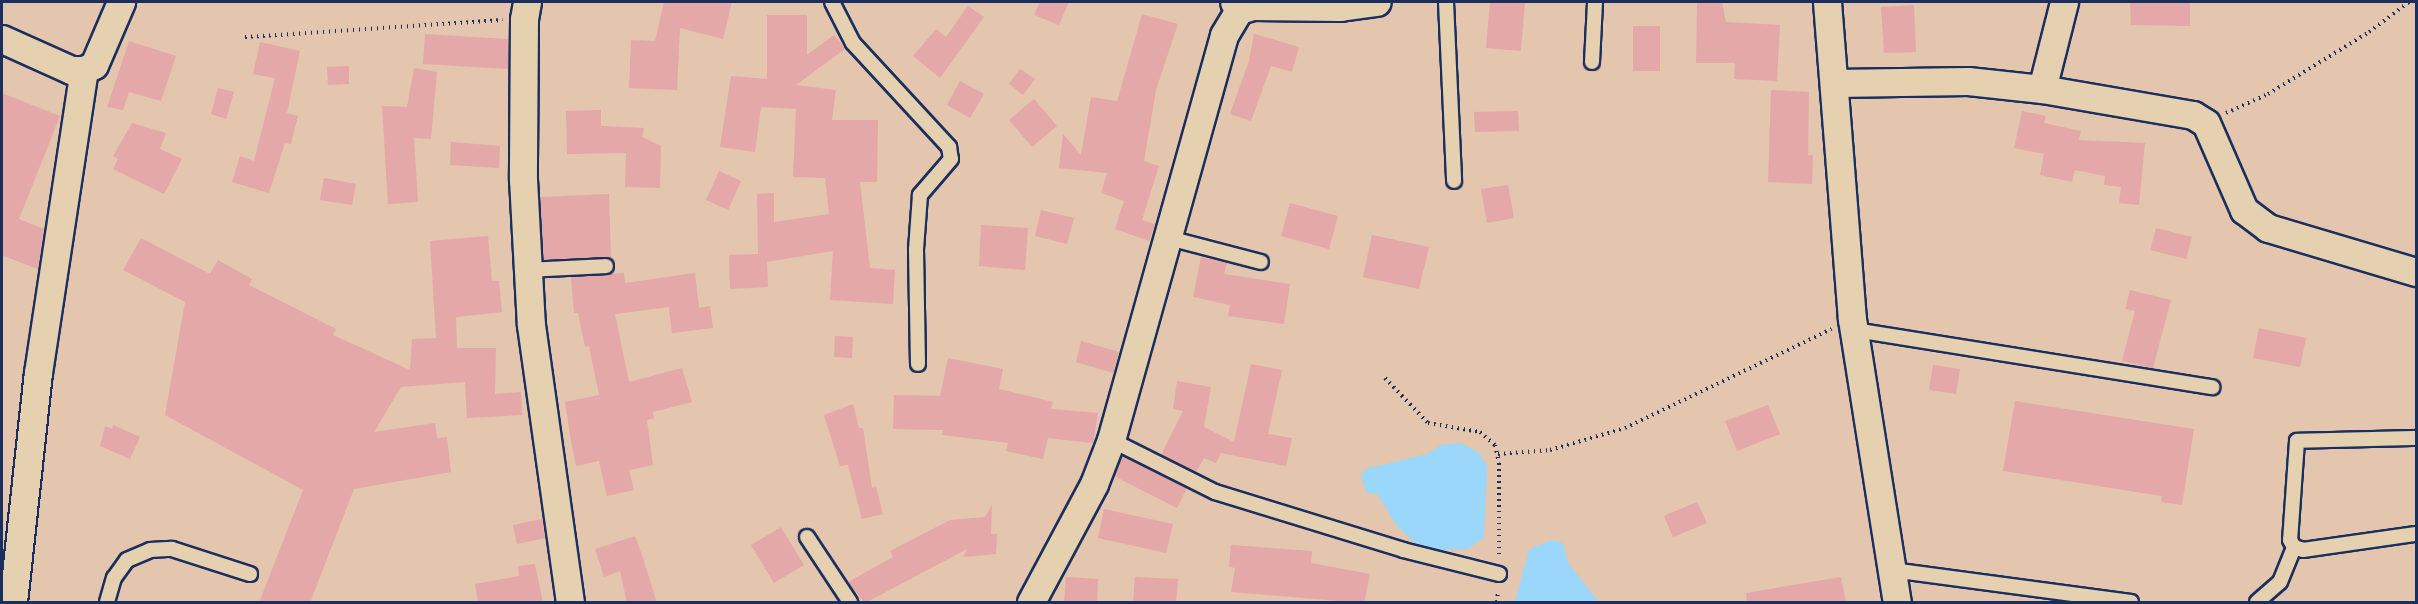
<!DOCTYPE html>
<html>
<head>
<meta charset="utf-8">
<style>
	body { margin:0 }
	#map { position:relative; width:2418px; height:604px; overflow:hidden; background:#e4c5ad; font-family:"Patrick Hand",sans-serif }
	div>[style] { position:absolute }
	.water>* { inset:0; background:#9bd6fb }
	.building>* { inset:0; background:#e3a8a7 }
	.path>* { height:4px; margin-top:-2px; transform-origin:0; background:repeating-linear-gradient(90deg,#1b2f5e 0 1.5px,transparent 0 6px) }
	.roads { filter:drop-shadow(2px 0 #1b2f5e) drop-shadow(-2px 0 #1b2f5e) drop-shadow(0 2px #1b2f5e) drop-shadow(0 -2px #1b2f5e) }
	.lane>* { height:14px; margin:-7px; padding:0 7px; transform-origin:7px; border-radius:7px; background:#e5d1b0 }
	.street>* { height:27px; margin:-13.5px; padding:0 13.5px; transform-origin:13.5px; border-radius:13.5px; background:#e5d1b0 }
	span { translate:-50% -50%; white-space:nowrap; text-align:center; line-height:1.15; -webkit-text-stroke:4.5px #e5d1b0; paint-order:stroke }
	.frame { position:absolute; inset:0; border:3px solid #1b2f5e; pointer-events:none }
</style>
</head>
<body>
<div id="map">
	<div class="water">
		<i style="clip-path:polygon(1460px 443px,1478px 452px,1487px 465px,1484px 537px,1468px 549px,1440px 550px,1415px 543px,1397px 526px,1377px 494px,1367px 493px,1361px 477px,1365px 469px,1427px 454px,1441px 445px)"></i>
		<i style="clip-path:polygon(1552px 540px,1563px 543px,1568px 563px,1599px 602px,1515px 602px,1529px 549px)"></i>
	</div>
	<div class="building">
		<i style="clip-path:polygon(664px 2px,732px 2px,723px 39px,680px 28px,677px 90px,629px 88px,631px 40px,655px 41px)"></i>
		<i style="clip-path:polygon(1040px 2px,1069px 2px,1059px 25px,1034px 15px)"></i>
		<i style="clip-path:polygon(1490px 2px,1525px 2px,1521px 51px,1486px 48px)"></i>
		<i style="clip-path:polygon(1697px 2px,1722px 2px,1726px 22px,1780px 25px,1777px 81px,1734px 79px,1735px 63px,1696px 63px)"></i>
		<i style="clip-path:polygon(2130px 2px,2190px 2px,2190px 26px,2131px 25px)"></i>
		<i style="clip-path:polygon(1914px 5px,1916px 52px,1884px 53px,1881px 7px)"></i>
		<i style="clip-path:polygon(968px 6px,984px 17px,940px 78px,913px 56px,936px 29px,946px 37px)"></i>
		<i style="clip-path:polygon(1142px 14px,1178px 24px,1156px 90px,1144px 161px,1159px 166px,1142px 220px,1155px 224px,1149px 241px,1115px 229px,1124px 201px,1101px 193px,1107px 173px,1059px 168px,1063px 134px,1081px 155px,1091px 97px,1117px 101px)"></i>
		<i style="clip-path:polygon(767px 15px,807px 15px,807px 55px,834px 35px,845px 49px,796px 85px,836px 90px,832px 120px,878px 120px,877px 182px,860px 182px,870px 268px,895px 270px,893px 304px,830px 300px,833px 251px,767px 262px,768px 287px,730px 289px,729px 255px,758px 254px,757px 194px,774px 193px,774px 222px,829px 214px,825px 178px,793px 177px,796px 109px,761px 107px,755px 152px,720px 147px,731px 76px,767px 79px)"></i>
		<i style="clip-path:polygon(1633px 26px,1660px 26px,1660px 71px,1633px 71px)"></i>
		<i style="clip-path:polygon(425px 34px,508px 39px,508px 69px,423px 64px)"></i>
		<i style="clip-path:polygon(1254px 34px,1299px 47px,1292px 72px,1271px 66px,1251px 121px,1230px 114px,1249px 61px)"></i>
		<i style="clip-path:polygon(129px 41px,176px 56px,161px 101px,129px 92px,123px 110px,107px 107px)"></i>
		<i style="clip-path:polygon(260px 42px,300px 51px,287px 113px,298px 116px,291px 144px,285px 143px,269px 193px,232px 182px,240px 156px,254px 161px,275px 78px,253px 74px)"></i>
		<i style="clip-path:polygon(349px 66px,349px 84px,328px 85px,327px 67px)"></i>
		<i style="clip-path:polygon(414px 68px,437px 72px,431px 139px,414px 138px,418px 202px,388px 204px,382px 106px,407px 107px)"></i>
		<i style="clip-path:polygon(1020px 69px,1035px 79px,1023px 95px,1009px 84px)"></i>
		<i style="clip-path:polygon(960px 81px,984px 94px,970px 118px,947px 105px)"></i>
		<i style="clip-path:polygon(218px 88px,234px 92px,226px 119px,211px 114px)"></i>
		<i style="clip-path:polygon(1771px 90px,1809px 92px,1808px 155px,1813px 155px,1812px 184px,1768px 182px)"></i>
		<i style="clip-path:polygon(2px 93px,60px 116px,19px 219px,44px 229px,38px 269px,4px 256px,2px 260px)"></i>
		<i style="clip-path:polygon(1034px 99px,1057px 126px,1032px 147px,1009px 120px)"></i>
		<i style="clip-path:polygon(601px 110px,601px 126px,644px 128px,642px 137px,661px 146px,660px 188px,625px 187px,626px 153px,567px 154px,566px 111px)"></i>
		<i style="clip-path:polygon(1518px 111px,1519px 131px,1475px 132px,1474px 112px)"></i>
		<i style="clip-path:polygon(2022px 111px,2046px 116px,2044px 123px,2081px 131px,2079px 140px,2145px 143px,2139px 205px,2119px 203px,2121px 187px,2104px 185px,2105px 176px,2075px 170px,2072px 182px,2040px 175px,2044px 154px,2014px 148px)"></i>
		<i style="clip-path:polygon(132px 123px,166px 133px,160px 149px,182px 159px,164px 194px,113px 169px,118px 159px,113px 156px)"></i>
		<i style="clip-path:polygon(451px 142px,500px 146px,499px 168px,450px 165px)"></i>
		<i style="clip-path:polygon(719px 171px,741px 181px,728px 210px,706px 200px)"></i>
		<i style="clip-path:polygon(324px 178px,356px 184px,352px 205px,320px 200px)"></i>
		<i style="clip-path:polygon(1508px 185px,1514px 218px,1487px 223px,1481px 189px)"></i>
		<i style="clip-path:polygon(609px 194px,611px 259px,543px 260px,540px 197px)"></i>
		<i style="clip-path:polygon(1290px 203px,1338px 216px,1329px 249px,1281px 236px)"></i>
		<i style="clip-path:polygon(1041px 210px,1074px 218px,1067px 244px,1035px 236px)"></i>
		<i style="clip-path:polygon(981px 225px,1028px 228px,1025px 270px,979px 266px)"></i>
		<i style="clip-path:polygon(2156px 228px,2192px 237px,2186px 259px,2150px 250px)"></i>
		<i style="clip-path:polygon(1372px 235px,1429px 247px,1419px 289px,1363px 277px)"></i>
		<i style="clip-path:polygon(488px 236px,492px 281px,499px 281px,502px 312px,456px 317px,457px 348px,496px 348px,495px 394px,521px 392px,522px 415px,467px 418px,465px 382px,401px 387px,374px 432px,435px 423px,437px 438px,447px 437px,451px 472px,354px 489px,310px 603px,259px 603px,303px 490px,165px 415px,185px 302px,123px 270px,141px 238px,210px 274px,218px 260px,252px 279px,249px 285px,336px 329px,333px 335px,410px 370px,412px 339px,436px 338px,430px 241px)"></i>
		<i style="clip-path:polygon(1201px 257px,1227px 263px,1224px 274px,1290px 284px,1284px 324px,1228px 316px,1230px 305px,1193px 297px)"></i>
		<i style="clip-path:polygon(624px 273px,625px 283px,695px 273px,699px 308px,710px 306px,713px 328px,672px 333px,669px 307px,615px 314px,629px 382px,682px 368px,692px 402px,653px 412px,654px 418px,647px 420px,653px 465px,629px 470px,634px 490px,607px 496px,599px 461px,576px 466px,571px 441px,565px 402px,599px 395px,589px 346px,585px 347px,578px 313px,574px 313px,571px 277px)"></i>
		<i style="clip-path:polygon(2130px 290px,2171px 300px,2153px 368px,2122px 361px,2135px 311px,2125px 309px)"></i>
		<i style="clip-path:polygon(2259px 328px,2306px 338px,2300px 367px,2253px 358px)"></i>
		<i style="clip-path:polygon(835px 336px,853px 337px,852px 358px,834px 357px)"></i>
		<i style="clip-path:polygon(1081px 341px,1119px 352px,1113px 373px,1076px 362px)"></i>
		<i style="clip-path:polygon(948px 358px,1003px 369px,999px 389px,1053px 402px,1051px 409px,1098px 413px,1093px 443px,1048px 438px,1043px 459px,1006px 451px,1008px 443px,942px 435px,943px 430px,893px 429px,894px 395px,940px 396px)"></i>
		<i style="clip-path:polygon(1251px 364px,1282px 370px,1268px 434px,1292px 438px,1286px 466px,1221px 453px,1216px 463px,1204px 458px,1196px 472px,1161px 455px,1183px 411px,1173px 409px,1177px 381px,1211px 387px,1204px 427px,1234px 442px)"></i>
		<i style="clip-path:polygon(1933px 365px,1960px 369px,1956px 394px,1929px 390px)"></i>
		<i style="clip-path:polygon(2015px 401px,2194px 429px,2182px 505px,2161px 502px,2162px 496px,2003px 471px)"></i>
		<i style="clip-path:polygon(853px 404px,859px 428px,863px 428px,872px 488px,876px 487px,883px 514px,862px 519px,848px 465px,840px 466px,824px 415px)"></i>
		<i style="clip-path:polygon(1768px 405px,1780px 434px,1737px 451px,1725px 421px)"></i>
		<i style="clip-path:polygon(113px 425px,140px 437px,130px 459px,100px 446px,105px 426px,112px 429px)"></i>
		<i style="clip-path:polygon(1122px 456px,1187px 488px,1177px 508px,1114px 476px)"></i>
		<i style="clip-path:polygon(1697px 502px,1707px 523px,1673px 537px,1664px 516px)"></i>
		<i style="clip-path:polygon(992px 505px,991px 534px,997px 534px,996px 554px,963px 557px,967px 549px,865px 603px,848px 582px,893px 557px,890px 551px,950px 520px,985px 517px)"></i>
		<i style="clip-path:polygon(1104px 509px,1173px 524px,1166px 553px,1098px 538px)"></i>
		<i style="clip-path:polygon(542px 519px,545px 538px,517px 544px,513px 525px)"></i>
		<i style="clip-path:polygon(781px 527px,804px 565px,774px 583px,751px 545px)"></i>
		<i style="clip-path:polygon(635px 536px,643px 558px,657px 603px,627px 603px,620px 571px,604px 577px,595px 549px)"></i>
		<i style="clip-path:polygon(1231px 545px,1312px 551px,1311px 563px,1370px 574px,1364px 603px,1231px 592px,1235px 568px,1229px 567px)"></i>
		<i style="clip-path:polygon(535px 564px,543px 603px,478px 603px,475px 584px,519px 576px,518px 566px)"></i>
		<i style="clip-path:polygon(1066px 577px,1098px 579px,1097px 603px,1064px 603px)"></i>
		<i style="clip-path:polygon(1135px 577px,1178px 579px,1176px 603px,1133px 603px)"></i>
		<i style="clip-path:polygon(1841px 577px,1846px 603px,1747px 603px,1746px 593px)"></i>
	</div>
	<div class="path">
		<i style="left:245px;top:37px;width:258px;rotate:-3.8deg"></i>
		<i style="left:2226px;top:113px;width:46px;rotate:-24.3deg"></i>
		<i style="left:2268px;top:94px;width:119px;rotate:-31.5deg"></i>
		<i style="left:2369px;top:32px;width:50px;rotate:-36.9deg"></i>
		<i style="left:1385px;top:378px;width:62px;rotate:46.3deg"></i>
		<i style="left:1428px;top:423px;width:53px;rotate:9.8deg"></i>
		<i style="left:1480px;top:432px;width:20px;rotate:41deg"></i>
		<i style="left:1495px;top:445px;width:18px;rotate:77deg"></i>
		<i style="left:1499px;top:463px;width:93px;rotate:90deg"></i>
		<i style="left:1498px;top:454px;width:52px;rotate:-4.4deg"></i>
		<i style="left:1550px;top:450px;width:78px;rotate:-16.3deg"></i>
		<i style="left:1625px;top:428px;width:229px;rotate:-25.6deg"></i>
		<i style="left:1497px;top:602px;width:11px;rotate:-85deg"></i>
	</div>
	<div class="roads">
		<div class="lane">
			<i style="left:832px;top:2px;width:46px;rotate:62.9deg"></i>
			<i style="left:853px;top:43px;width:142px;rotate:47.3deg"></i>
			<i style="left:949px;top:147px;width:12px;rotate:81deg"></i>
			<i style="left:951px;top:159px;width:48px;rotate:130.7deg"></i>
			<i style="left:920px;top:195px;width:55px;rotate:94.2deg"></i>
			<i style="left:916px;top:250px;width:114px;rotate:89deg"></i>
			<i style="left:1446px;top:2px;width:179px;rotate:87.4deg"></i>
			<i style="left:1592px;top:62px;width:60px;rotate:-87.1deg"></i>
			<i style="left:1165px;top:237px;width:99px;rotate:14.6deg"></i>
			<i style="left:528px;top:270px;width:78px;rotate:-2.9deg"></i>
			<i style="left:1855px;top:330px;width:362px;rotate:9.1deg"></i>
			<i style="left:2416px;top:438px;width:119px;rotate:178.6deg"></i>
			<i style="left:2297px;top:441px;width:99px;rotate:94deg"></i>
			<i style="left:2290px;top:540px;width:8px;rotate:60deg"></i>
			<i style="left:2294px;top:547px;width:9px;rotate:18deg"></i>
			<i style="left:2303px;top:550px;width:114px;rotate:-8.1deg"></i>
			<i style="left:1111px;top:440px;width:116px;rotate:26.6deg"></i>
			<i style="left:1215px;top:492px;width:197px;rotate:17.1deg"></i>
			<i style="left:1403px;top:550px;width:99px;rotate:14deg"></i>
			<i style="left:807px;top:537px;width:78px;rotate:56.5deg"></i>
			<i style="left:1892px;top:570px;width:241px;rotate:7.6deg"></i>
			<i style="left:107px;top:602px;width:25px;rotate:-74deg"></i>
			<i style="left:114px;top:578px;width:22px;rotate:-54deg"></i>
			<i style="left:127px;top:560px;width:25px;rotate:-23deg"></i>
			<i style="left:150px;top:550px;width:22px;rotate:-3deg"></i>
			<i style="left:172px;top:549px;width:82px;rotate:17.8deg"></i>
			<i style="left:2257px;top:602px;width:30px;rotate:-41deg"></i>
			<i style="left:2280px;top:582px;width:38px;rotate:-68deg"></i>
		</div>
		<div class="street">
			<i style="left:527px;top:2px;width:17px;rotate:100deg"></i>
			<i style="left:524px;top:19px;width:160px;rotate:90.4deg"></i>
			<i style="left:523px;top:179px;width:146px;rotate:86.9deg"></i>
			<i style="left:531px;top:325px;width:280px;rotate:82deg"></i>
			<i style="left:1827px;top:2px;width:318px;rotate:85.5deg"></i>
			<i style="left:1852px;top:319px;width:287px;rotate:81deg"></i>
			<i style="left:1239px;top:10px;width:15px;rotate:-16deg"></i>
			<i style="left:1253px;top:6px;width:87px;rotate:0.7deg"></i>
			<i style="left:1340px;top:7px;width:37px;rotate:-8deg"></i>
			<i style="left:2px;top:39px;width:76px;rotate:24.2deg"></i>
			<i style="left:71px;top:70px;width:13px"></i>
			<i style="left:84px;top:70px;width:11px;rotate:-27deg"></i>
			<i style="left:94px;top:65px;width:69px;rotate:-66.8deg"></i>
			<i style="left:1835px;top:83px;width:133px;rotate:-0.9deg"></i>
			<i style="left:1968px;top:81px;width:74px;rotate:6.2deg"></i>
			<i style="left:2042px;top:89px;width:153px;rotate:9.8deg"></i>
			<i style="left:2193px;top:115px;width:15px;rotate:32deg"></i>
			<i style="left:2206px;top:123px;width:95px;rotate:66.4deg"></i>
			<i style="left:2244px;top:210px;width:30px;rotate:37deg"></i>
			<i style="left:2268px;top:228px;width:154px;rotate:16.6deg"></i>
			<i style="left:2042px;top:89px;width:90px;rotate:-75.8deg"></i>
			<i style="left:13px;top:602px;width:230px;rotate:-83.8deg"></i>
			<i style="left:38px;top:373px;width:306px;rotate:-81.4deg"></i>
			<i style="left:1031px;top:602px;width:134px;rotate:-61.9deg"></i>
			<i style="left:1094px;top:484px;width:47px;rotate:-68.9deg"></i>
			<i style="left:1111px;top:440px;width:420px;rotate:-74.4deg"></i>
			<i style="left:1224px;top:35px;width:29px;rotate:-59deg"></i>
			<i style="left:1239px;top:10px;width:9px;rotate:-122deg"></i>
		</div>
	</div>
	<div class="frame"></div>
</div>
</body>
</html>
